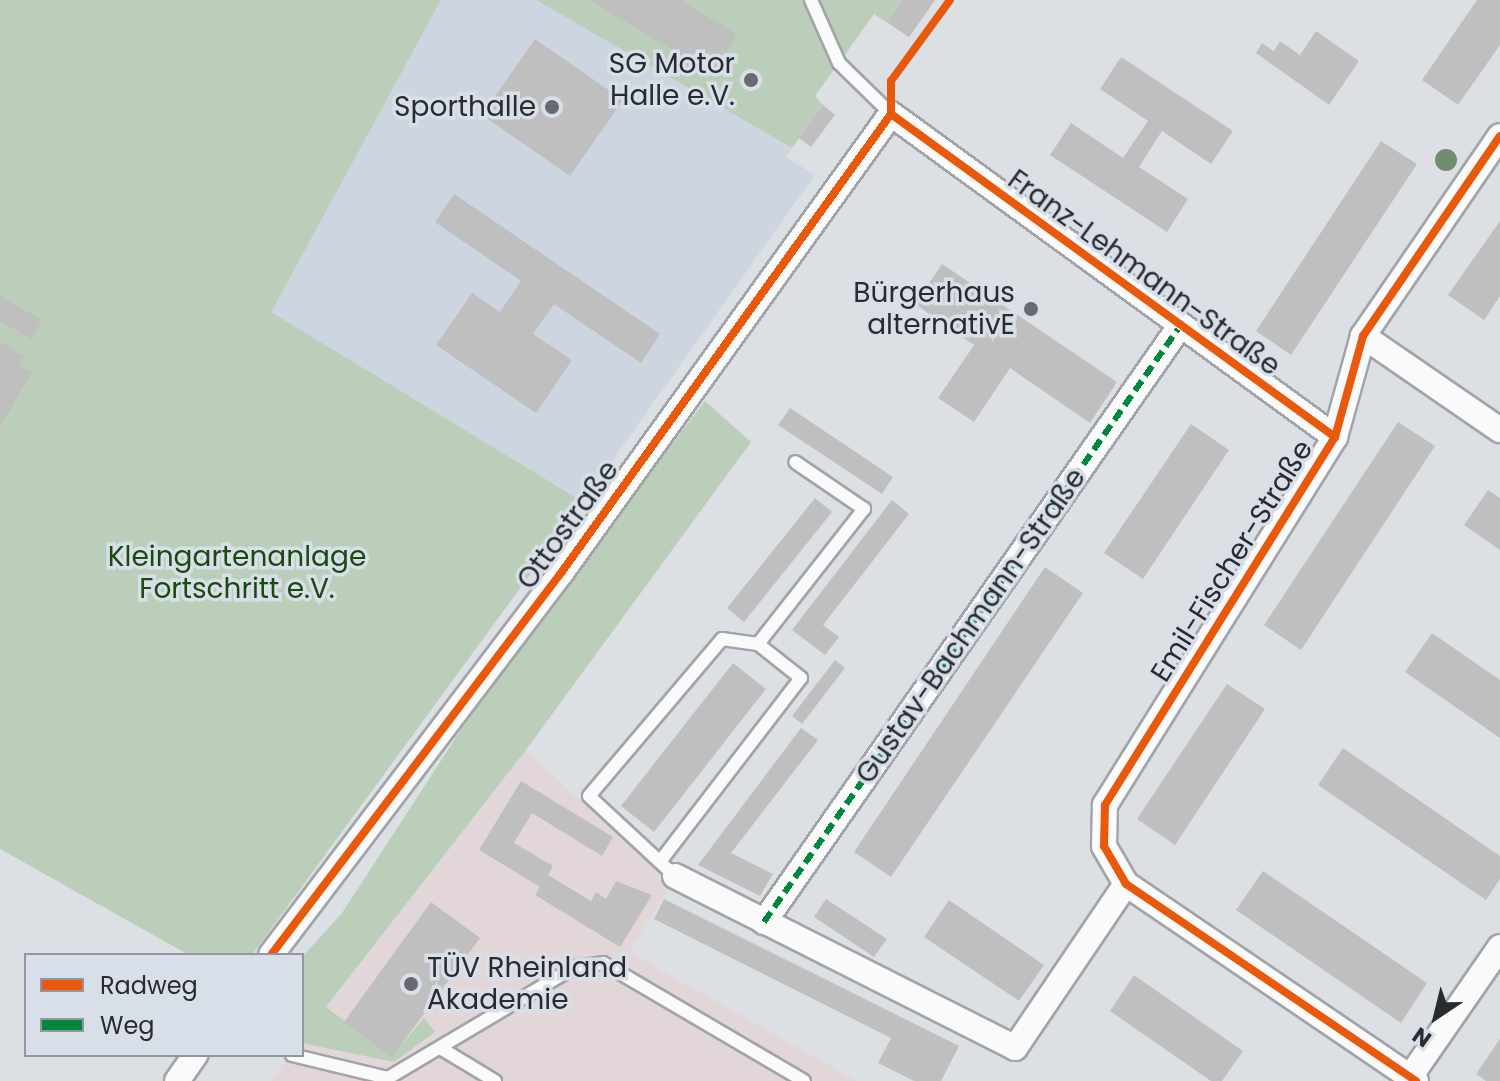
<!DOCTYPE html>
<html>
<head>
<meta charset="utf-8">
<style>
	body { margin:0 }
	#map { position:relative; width:1500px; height:1081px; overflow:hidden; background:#dce0e5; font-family:Poppins,sans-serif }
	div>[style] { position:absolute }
	.commercial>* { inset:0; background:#e3d6d8 }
	.built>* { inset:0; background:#ccd5e0 }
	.green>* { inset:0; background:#baceba }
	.building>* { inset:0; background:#bfbfc0 }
	.roads { filter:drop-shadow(2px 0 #a1a4a8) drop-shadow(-2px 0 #a1a4a8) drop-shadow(0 2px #a1a4a8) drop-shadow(0 -2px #a1a4a8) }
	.service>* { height:12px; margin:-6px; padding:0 6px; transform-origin:6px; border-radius:6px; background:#fafafb }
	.minor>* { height:24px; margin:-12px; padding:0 12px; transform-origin:12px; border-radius:12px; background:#fafafb }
	.quiet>* { height:6px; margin-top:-3px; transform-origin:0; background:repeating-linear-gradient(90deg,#00873e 0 12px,transparent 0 18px) }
	.cycleway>* { height:8px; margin:-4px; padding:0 4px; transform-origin:4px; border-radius:4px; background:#e8590c }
	.trees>* { width:22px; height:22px; margin:-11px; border-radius:50%; background:#708e6e }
	.dots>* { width:22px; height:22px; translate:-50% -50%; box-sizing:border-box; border:4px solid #d8dfe9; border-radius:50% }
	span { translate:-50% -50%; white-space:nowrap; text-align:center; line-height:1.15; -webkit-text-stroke:7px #d8dfe9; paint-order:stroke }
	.poi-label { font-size:28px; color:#282b2f }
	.right { translate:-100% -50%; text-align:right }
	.left { translate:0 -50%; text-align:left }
	.street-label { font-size:28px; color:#282b2f }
	.park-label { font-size:28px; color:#184b0d }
	.legend { position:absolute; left:24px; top:953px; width:280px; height:104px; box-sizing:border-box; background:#d8dfe9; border:2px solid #92979f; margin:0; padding:10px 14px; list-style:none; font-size:24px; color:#282b2f }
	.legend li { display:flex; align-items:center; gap:16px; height:40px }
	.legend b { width:40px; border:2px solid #92979f }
	.north { position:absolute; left:1396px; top:977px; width:80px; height:80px; -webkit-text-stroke:6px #d8dfe9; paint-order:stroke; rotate:215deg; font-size:22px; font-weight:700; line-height:32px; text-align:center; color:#282b2f }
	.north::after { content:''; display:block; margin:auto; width:28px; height:36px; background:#282b2f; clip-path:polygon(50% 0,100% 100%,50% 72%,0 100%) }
</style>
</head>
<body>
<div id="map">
	<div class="commercial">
		<i style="clip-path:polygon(526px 750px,671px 884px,629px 952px,857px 1081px,271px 1081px,290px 1055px,302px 1055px,302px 1039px)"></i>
	</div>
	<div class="built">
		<i style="clip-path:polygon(441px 0,536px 0,792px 148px,786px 157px,815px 175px,583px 502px,270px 312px)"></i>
	</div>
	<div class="green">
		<i style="clip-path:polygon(0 0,441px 0,271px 312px,583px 502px,252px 955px,189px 955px,0 849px)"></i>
		<i style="clip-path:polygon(536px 0,935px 0,909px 37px,874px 14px,815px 96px,823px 105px,792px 148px)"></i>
		<i style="clip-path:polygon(705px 401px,751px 442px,526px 750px,326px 1007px,392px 1056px,424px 1018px,435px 1032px,394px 1062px,302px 1043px,302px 957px,342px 913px,505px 662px)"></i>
	</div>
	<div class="building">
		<i style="clip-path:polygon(589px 0,680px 0,737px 34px,713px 74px)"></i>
		<i style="clip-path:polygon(903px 0,935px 0,909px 37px,888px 22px)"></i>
		<i style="clip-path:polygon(1477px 0,1500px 0,1500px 45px,1458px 105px,1422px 80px)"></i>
		<i style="clip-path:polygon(1316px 31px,1359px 61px,1329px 105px,1256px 53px,1262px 43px,1274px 51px,1280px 41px,1300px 55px)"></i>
		<i style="clip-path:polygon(535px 39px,623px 100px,570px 176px,482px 115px)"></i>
		<i style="clip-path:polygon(1121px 57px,1233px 131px,1211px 164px,1162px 131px,1139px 167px,1188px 199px,1167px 232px,1050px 155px,1071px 123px,1123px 158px,1148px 121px,1100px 89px)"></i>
		<i style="clip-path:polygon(823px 105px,835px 115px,811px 147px,799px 138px)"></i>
		<i style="clip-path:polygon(1381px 141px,1417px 164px,1291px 355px,1256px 331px)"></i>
		<i style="clip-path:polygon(454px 194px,660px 334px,641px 363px,554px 304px,533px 334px,572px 360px,536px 413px,436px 345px,472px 293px,500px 312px,521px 281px,435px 222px)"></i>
		<i style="clip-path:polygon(1500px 221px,1500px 296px,1484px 320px,1448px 295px)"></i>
		<i style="clip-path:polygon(942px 264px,1117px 382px,1090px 423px,1010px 368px,974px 422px,938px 398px,974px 345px,915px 304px)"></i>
		<i style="clip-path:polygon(0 296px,42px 320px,31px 339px,0 321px)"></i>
		<i style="clip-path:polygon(0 342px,24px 356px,19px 365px,32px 372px,0 427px)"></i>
		<i style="clip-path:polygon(790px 408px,893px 477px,882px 494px,778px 425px)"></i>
		<i style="clip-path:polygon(1398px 422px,1435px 446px,1301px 650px,1264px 625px)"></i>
		<i style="clip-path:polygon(1191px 424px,1229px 450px,1143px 579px,1104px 553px)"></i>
		<i style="clip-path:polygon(1488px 490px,1500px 498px,1500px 550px,1464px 525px)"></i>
		<i style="clip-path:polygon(815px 498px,832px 512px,744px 622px,727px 608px)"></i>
		<i style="clip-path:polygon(892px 500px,909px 514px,823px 625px,839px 637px,825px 655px,792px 630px)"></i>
		<i style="clip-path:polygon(1045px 567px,1083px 593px,891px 877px,854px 852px)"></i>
		<i style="clip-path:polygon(1432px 633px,1500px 680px,1500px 738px,1405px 672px)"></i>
		<i style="clip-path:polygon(835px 660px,845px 668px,802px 724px,792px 716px)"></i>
		<i style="clip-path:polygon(733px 663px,766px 689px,654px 832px,621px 806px)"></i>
		<i style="clip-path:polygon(1227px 684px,1265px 709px,1175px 845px,1137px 819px)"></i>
		<i style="clip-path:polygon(801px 728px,818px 740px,731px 853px,773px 874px,760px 896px,698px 865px)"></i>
		<i style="clip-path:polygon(1343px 748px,1500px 856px,1500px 879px,1486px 900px,1318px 785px)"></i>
		<i style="clip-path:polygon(521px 781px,613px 837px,602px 856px,532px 813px,514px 843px,553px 866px,548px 875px,591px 901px,596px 892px,606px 899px,616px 881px,652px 895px,620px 947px,535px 895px,540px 887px,479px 850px)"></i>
		<i style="clip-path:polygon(1263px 871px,1427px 983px,1401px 1023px,1236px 910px)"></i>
		<i style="clip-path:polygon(664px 899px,959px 1046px,941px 1081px,914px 1081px,878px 1063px,891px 1038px,654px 919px)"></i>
		<i style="clip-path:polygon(826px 899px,887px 939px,874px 957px,814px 917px)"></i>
		<i style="clip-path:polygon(949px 900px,1044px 965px,1019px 1001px,924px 937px)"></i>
		<i style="clip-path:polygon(431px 902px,480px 938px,392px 1057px,344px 1022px)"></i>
		<i style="clip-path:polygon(1134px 975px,1243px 1051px,1222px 1081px,1211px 1081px,1110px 1011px)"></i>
		<i style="clip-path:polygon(1500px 1039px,1500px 1081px,1486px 1081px,1476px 1074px)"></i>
	</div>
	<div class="roads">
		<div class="service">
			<i style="left:811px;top:0;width:69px;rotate:66deg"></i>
			<i style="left:839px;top:63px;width:73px;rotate:44.4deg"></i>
			<i style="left:662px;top:859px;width:228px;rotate:-52.5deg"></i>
			<i style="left:801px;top:678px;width:55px;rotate:-141.7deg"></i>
			<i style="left:675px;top:876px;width:117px;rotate:-137.1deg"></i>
			<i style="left:589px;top:796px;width:206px;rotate:-49.7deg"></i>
			<i style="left:722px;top:639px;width:36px;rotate:8deg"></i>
			<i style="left:758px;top:644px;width:172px;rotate:-51.9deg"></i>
			<i style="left:864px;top:509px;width:83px;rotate:-145.7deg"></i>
			<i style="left:442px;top:1049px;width:62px;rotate:31.1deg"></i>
			<i style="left:292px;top:1055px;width:99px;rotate:13.5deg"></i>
			<i style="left:388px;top:1078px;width:217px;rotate:-30.7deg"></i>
			<i style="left:575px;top:967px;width:28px;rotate:-8deg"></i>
			<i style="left:603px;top:963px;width:233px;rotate:30.4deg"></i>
		</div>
		<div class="minor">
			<i style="left:1363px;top:336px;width:166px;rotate:34.5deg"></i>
			<i style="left:675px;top:876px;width:381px;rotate:26.8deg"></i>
			<i style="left:1015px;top:1048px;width:198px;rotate:-55.9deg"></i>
			<i style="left:764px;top:922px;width:723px;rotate:-55.08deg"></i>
			<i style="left:271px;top:955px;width:480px;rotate:-52.8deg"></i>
			<i style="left:561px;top:573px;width:565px;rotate:-54.29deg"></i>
			<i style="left:891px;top:114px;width:549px;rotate:36.04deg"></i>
			<i style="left:1410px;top:1077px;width:158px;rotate:-55.3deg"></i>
			<i style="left:177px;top:1081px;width:32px;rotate:-55deg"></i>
			<i style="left:1416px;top:1081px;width:351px;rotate:-145.8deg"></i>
			<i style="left:1126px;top:884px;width:44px;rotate:-120.1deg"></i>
			<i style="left:1104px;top:846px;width:41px;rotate:-88.6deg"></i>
			<i style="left:1105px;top:805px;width:434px;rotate:-58deg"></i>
			<i style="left:1335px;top:437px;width:105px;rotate:-74.5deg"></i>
			<i style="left:1363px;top:336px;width:242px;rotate:-55.6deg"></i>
		</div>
	</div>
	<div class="quiet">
		<i style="left:764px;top:922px;width:723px;rotate:-55.08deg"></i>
	</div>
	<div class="cycleway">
		<i style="left:891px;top:114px;width:549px;rotate:36.04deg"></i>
		<i style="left:271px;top:955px;width:480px;rotate:-52.8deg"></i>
		<i style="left:561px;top:573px;width:565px;rotate:-54.29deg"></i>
		<i style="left:891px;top:114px;width:33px;rotate:-90deg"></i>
		<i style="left:891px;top:81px;width:100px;rotate:-53.9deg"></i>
		<i style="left:1416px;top:1081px;width:351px;rotate:-145.8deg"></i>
		<i style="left:1126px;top:884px;width:44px;rotate:-120.1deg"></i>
		<i style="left:1104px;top:846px;width:41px;rotate:-88.6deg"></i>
		<i style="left:1105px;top:805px;width:434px;rotate:-58deg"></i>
		<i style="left:1335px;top:437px;width:105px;rotate:-74.5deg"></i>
		<i style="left:1363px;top:336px;width:242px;rotate:-55.6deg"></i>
	</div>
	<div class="trees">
		<i style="left:1446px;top:160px"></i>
	</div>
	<div class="dots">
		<i style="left:751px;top:80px;background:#676a6f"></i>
		<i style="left:552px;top:107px;background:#676a6f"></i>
		<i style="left:1031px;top:309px;background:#676a6f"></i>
		<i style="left:411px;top:984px;background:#676a6f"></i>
	</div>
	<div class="poi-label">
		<span class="right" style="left:735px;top:80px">SG Motor<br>Halle e.V.</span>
		<span class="right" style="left:536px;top:107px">Sporthalle</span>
		<span class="right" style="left:1015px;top:309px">Bürgerhaus<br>alternativE</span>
		<span class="left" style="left:427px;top:984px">TÜV Rheinland<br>Akademie</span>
	</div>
	<div class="street-label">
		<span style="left:1144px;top:273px;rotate:36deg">Franz-Lehmann-Straße</span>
		<span style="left:568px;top:525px;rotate:-54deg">Ottostraße</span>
		<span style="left:1232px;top:561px;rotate:-58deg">Emil-Fischer-Straße</span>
		<span style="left:971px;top:626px;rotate:-55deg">Gustav-Bachmann-Straße</span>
	</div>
	<div class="park-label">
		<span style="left:237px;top:573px">Kleingartenanlage<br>Fortschritt e.V.</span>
	</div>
	<ul class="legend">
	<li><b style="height:10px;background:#e8590c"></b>Radweg</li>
	<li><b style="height:10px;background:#00873e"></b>Weg</li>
	</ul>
	<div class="north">N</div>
</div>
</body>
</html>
